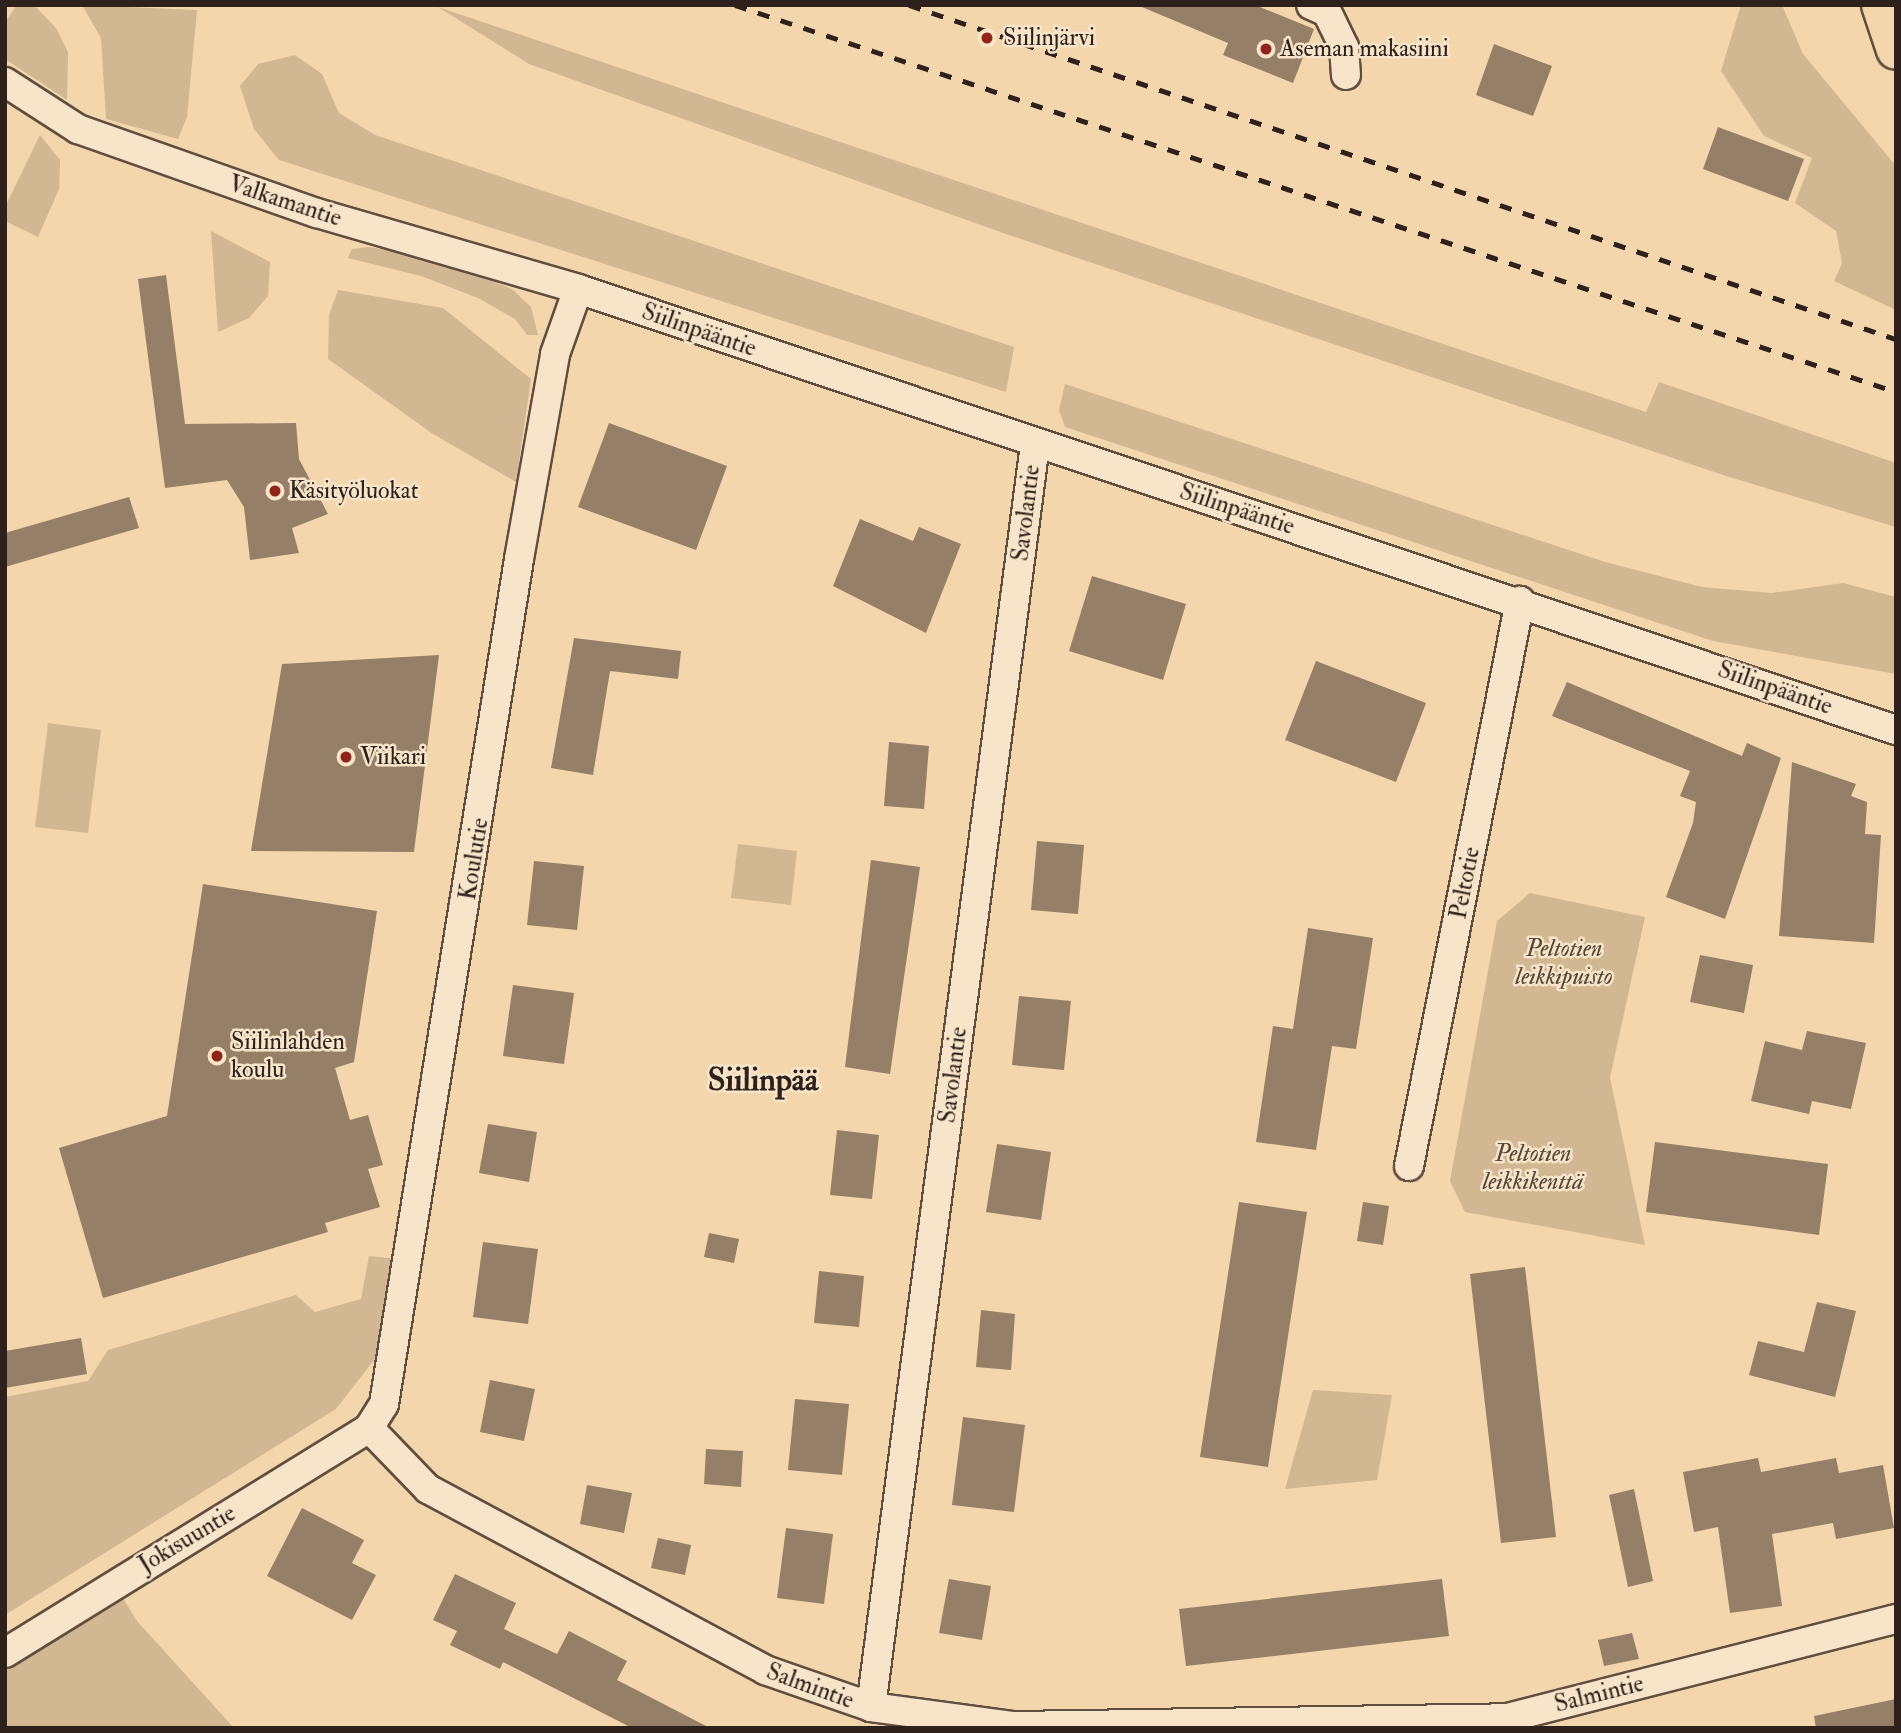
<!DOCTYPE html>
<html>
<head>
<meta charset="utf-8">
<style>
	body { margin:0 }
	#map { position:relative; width:1901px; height:1733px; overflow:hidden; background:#f4d6ac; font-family:"IM FELL Double Pica",serif }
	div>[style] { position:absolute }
	.green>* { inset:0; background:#d2b793 }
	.building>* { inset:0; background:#957f66 }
	.roads { filter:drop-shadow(2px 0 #604e3e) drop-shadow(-2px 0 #604e3e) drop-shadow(0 2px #604e3e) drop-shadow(0 -2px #604e3e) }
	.street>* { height:28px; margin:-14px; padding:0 14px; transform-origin:14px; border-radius:14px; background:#f8e4c9 }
	.primary>* { height:38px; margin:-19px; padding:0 19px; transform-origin:19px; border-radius:19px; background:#f4d6ac }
	.rail>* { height:5px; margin-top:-2.5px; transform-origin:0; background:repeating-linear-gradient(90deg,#2e201a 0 12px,transparent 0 24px) }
	.dots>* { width:19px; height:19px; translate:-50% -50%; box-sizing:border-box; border:4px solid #f8e4c9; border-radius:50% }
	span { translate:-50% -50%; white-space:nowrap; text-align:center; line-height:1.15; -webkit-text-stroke:5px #f8e4c9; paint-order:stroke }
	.poi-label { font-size:24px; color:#2e201a }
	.left { translate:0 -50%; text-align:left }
	.street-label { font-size:24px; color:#2e201a }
	.park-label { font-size:24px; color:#574638; font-style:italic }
	.district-label { font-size:32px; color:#2e201a; font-weight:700 }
	.frame { position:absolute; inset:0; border:7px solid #2e201a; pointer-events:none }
</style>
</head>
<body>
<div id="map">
	<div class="green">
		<i style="clip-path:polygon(17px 5px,34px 5px,56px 28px,68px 52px,67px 100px,5px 59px,5px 22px)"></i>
		<i style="clip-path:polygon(82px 5px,197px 10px,187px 117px,178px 139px,106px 119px,101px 38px)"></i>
		<i style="clip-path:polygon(1741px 5px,1782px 5px,1803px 54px,1896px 166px,1896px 310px,1834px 281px,1842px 263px,1836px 231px,1795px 203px,1812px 158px,1764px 136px,1721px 71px)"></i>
		<i style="clip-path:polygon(438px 7px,1646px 412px,1659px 382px,1896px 463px,1896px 527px,1726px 476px,1006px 234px,529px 64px)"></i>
		<i style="clip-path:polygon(295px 55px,322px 74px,339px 113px,375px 135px,1014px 347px,1006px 392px,279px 160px,254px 129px,240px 86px,258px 64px)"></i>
		<i style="clip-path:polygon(40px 135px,60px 160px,59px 189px,38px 237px,5px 221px,5px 207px)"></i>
		<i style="clip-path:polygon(211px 231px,270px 262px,268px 296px,249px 318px,218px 332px)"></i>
		<i style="clip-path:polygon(368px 247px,430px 256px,512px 289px,531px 307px,538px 335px,527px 335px,515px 319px,478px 298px,421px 276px,348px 258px,352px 249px)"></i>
		<i style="clip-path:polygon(338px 290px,443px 308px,531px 379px,516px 482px,433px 434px,328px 359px,329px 315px)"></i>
		<i style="clip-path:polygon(1065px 384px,1605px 562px,1702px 587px,1772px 593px,1843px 583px,1896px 597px,1896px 674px,1713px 641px,1065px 427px,1059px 410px)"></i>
		<i style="clip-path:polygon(48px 723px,101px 730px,88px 833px,35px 827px)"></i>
		<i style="clip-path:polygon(738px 844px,797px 851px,791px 905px,731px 898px)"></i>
		<i style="clip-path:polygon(1530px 893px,1645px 917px,1610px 1078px,1645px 1245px,1465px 1212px,1450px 1181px,1497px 921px)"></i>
		<i style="clip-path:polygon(369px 1256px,399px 1259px,387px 1343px,336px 1409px,5px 1615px,5px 1397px,88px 1381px,108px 1350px,296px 1295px,315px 1312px,361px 1299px)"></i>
		<i style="clip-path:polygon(1313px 1390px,1392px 1395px,1377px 1480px,1285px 1489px)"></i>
		<i style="clip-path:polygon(114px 1584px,137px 1621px,234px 1728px,5px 1728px,5px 1652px)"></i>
	</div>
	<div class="building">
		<i style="clip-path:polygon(1137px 5px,1255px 5px,1314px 29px,1293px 83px,1223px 55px,1228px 43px)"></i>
		<i style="clip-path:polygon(1494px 44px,1552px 66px,1533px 116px,1476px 95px)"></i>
		<i style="clip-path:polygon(1718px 127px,1804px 159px,1788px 201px,1703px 169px)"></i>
		<i style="clip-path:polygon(166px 275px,185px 424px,296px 423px,299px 459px,328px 514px,292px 528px,299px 553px,250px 560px,244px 507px,227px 480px,165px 488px,138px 279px)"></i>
		<i style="clip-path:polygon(609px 423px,727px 466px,696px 550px,578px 507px)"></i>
		<i style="clip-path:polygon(129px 497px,139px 528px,5px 567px,5px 533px)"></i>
		<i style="clip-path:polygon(860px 519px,913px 541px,919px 527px,961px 544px,926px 633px,833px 586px)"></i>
		<i style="clip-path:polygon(1092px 576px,1186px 604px,1163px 680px,1069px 651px)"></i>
		<i style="clip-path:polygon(574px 638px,681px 651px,678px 679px,610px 671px,593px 775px,551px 768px)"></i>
		<i style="clip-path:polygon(439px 655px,414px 852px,251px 851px,282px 664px)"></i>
		<i style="clip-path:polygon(1316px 661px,1426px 703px,1396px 782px,1285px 740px)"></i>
		<i style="clip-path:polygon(1567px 682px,1742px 756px,1747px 743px,1781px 758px,1725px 919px,1666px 897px,1693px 823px,1696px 802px,1680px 796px,1690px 771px,1552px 716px)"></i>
		<i style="clip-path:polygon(889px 742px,929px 746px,924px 809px,884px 806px)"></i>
		<i style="clip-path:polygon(1792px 762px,1856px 784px,1851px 796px,1867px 802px,1865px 834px,1881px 835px,1874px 943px,1779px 936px)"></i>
		<i style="clip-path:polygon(1037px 841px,1084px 845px,1078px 914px,1031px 910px)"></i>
		<i style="clip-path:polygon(871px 860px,920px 867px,890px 1074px,845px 1067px)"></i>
		<i style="clip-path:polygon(534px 861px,584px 866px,577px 930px,527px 925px)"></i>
		<i style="clip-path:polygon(203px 884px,377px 911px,354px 1062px,335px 1068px,350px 1120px,368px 1115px,383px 1165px,368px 1169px,380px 1207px,325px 1223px,328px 1232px,103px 1298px,59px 1148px,167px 1116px)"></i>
		<i style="clip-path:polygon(1308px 928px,1373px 938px,1356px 1049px,1332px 1046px,1316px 1150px,1256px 1142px,1273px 1026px,1293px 1029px)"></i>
		<i style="clip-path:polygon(1700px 955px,1753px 965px,1744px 1013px,1690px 1002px)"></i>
		<i style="clip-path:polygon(513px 985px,574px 993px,564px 1064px,503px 1056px)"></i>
		<i style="clip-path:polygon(1019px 996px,1071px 1001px,1064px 1070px,1012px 1065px)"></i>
		<i style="clip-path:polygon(1807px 1031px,1866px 1043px,1851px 1109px,1812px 1101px,1809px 1114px,1751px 1101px,1765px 1041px,1802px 1050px)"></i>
		<i style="clip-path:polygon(488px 1124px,537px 1132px,529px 1182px,479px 1173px)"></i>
		<i style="clip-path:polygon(837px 1130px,879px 1135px,872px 1199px,830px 1195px)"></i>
		<i style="clip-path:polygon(1655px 1142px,1828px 1164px,1819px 1235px,1646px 1212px)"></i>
		<i style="clip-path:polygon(997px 1144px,1051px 1152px,1041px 1220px,986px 1212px)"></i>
		<i style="clip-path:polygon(1239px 1202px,1307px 1212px,1268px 1467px,1200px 1457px)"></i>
		<i style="clip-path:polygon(1363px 1202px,1389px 1206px,1383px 1245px,1357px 1241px)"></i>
		<i style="clip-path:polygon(709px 1233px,739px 1239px,734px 1263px,704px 1257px)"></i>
		<i style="clip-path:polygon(483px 1242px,538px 1249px,528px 1324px,473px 1317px)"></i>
		<i style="clip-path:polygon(1525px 1267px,1556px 1537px,1501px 1543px,1470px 1274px)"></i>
		<i style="clip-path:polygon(819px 1271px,864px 1276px,859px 1327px,814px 1323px)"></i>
		<i style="clip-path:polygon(1817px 1302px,1856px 1311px,1835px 1397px,1749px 1375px,1758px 1341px,1804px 1352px)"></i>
		<i style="clip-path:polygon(981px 1310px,1015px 1314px,1011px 1370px,976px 1367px)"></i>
		<i style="clip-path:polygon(81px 1338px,87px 1374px,5px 1388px,5px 1351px)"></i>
		<i style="clip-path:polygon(490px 1380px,535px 1389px,524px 1441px,480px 1432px)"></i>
		<i style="clip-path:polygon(795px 1399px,849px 1404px,842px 1475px,788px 1470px)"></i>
		<i style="clip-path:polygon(963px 1417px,1025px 1425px,1014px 1512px,952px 1505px)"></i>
		<i style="clip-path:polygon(706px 1449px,743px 1451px,741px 1487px,704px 1484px)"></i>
		<i style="clip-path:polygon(1758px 1458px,1761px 1472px,1836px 1458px,1839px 1473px,1883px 1465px,1894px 1528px,1836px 1539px,1833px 1523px,1772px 1534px,1782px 1606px,1730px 1613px,1718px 1527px,1694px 1532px,1683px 1472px)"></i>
		<i style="clip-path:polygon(587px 1485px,632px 1493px,624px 1533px,580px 1524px)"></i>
		<i style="clip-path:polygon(1634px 1489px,1653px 1581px,1628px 1587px,1609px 1495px)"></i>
		<i style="clip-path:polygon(302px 1508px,364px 1540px,352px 1563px,376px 1575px,352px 1620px,267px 1576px)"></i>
		<i style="clip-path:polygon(786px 1528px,833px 1534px,824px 1604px,777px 1598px)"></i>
		<i style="clip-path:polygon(658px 1538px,691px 1545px,685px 1575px,651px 1568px)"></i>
		<i style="clip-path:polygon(455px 1574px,516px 1603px,504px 1629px,557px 1654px,569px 1631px,627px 1661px,617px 1680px,710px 1728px,632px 1728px,503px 1662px,500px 1669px,450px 1645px,457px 1631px,433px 1620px)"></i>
		<i style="clip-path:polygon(949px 1579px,991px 1586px,982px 1640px,939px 1633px)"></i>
		<i style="clip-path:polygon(1442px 1579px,1449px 1636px,1186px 1666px,1179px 1609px)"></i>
		<i style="clip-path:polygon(1632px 1633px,1639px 1659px,1604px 1666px,1598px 1640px)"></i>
		<i style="clip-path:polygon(1896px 1699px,1896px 1728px,1816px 1728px,1814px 1716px)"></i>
	</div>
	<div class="roads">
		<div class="street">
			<i style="left:1311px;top:5px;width:17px;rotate:24deg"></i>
			<i style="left:1327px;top:12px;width:39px;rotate:64deg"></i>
			<i style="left:1344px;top:47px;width:28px;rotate:86deg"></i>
			<i style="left:5px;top:82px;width:87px;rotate:32.8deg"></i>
			<i style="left:78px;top:129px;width:253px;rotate:19.4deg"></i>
			<i style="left:317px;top:213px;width:272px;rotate:16.2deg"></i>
			<i style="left:578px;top:289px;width:1390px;rotate:18.5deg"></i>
			<i style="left:1409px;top:1166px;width:576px;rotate:-78.89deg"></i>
			<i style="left:369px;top:1428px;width:85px;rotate:46deg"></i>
			<i style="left:428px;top:1489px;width:383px;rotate:28.2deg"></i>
			<i style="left:765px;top:1670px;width:112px;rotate:19.2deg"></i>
			<i style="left:871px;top:1707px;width:144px;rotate:7.6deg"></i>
			<i style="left:1014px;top:1726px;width:493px;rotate:-0.9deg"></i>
			<i style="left:1507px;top:1718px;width:401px;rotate:-14.3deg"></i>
			<i style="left:5px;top:1653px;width:428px;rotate:-31.7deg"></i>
			<i style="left:369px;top:1428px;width:28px;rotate:-58deg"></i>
			<i style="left:384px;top:1404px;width:856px;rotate:-80.92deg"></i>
			<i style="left:519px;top:559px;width:208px;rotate:-80deg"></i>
			<i style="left:555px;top:354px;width:69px;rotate:-70.5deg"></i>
			<i style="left:871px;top:1707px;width:1274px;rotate:-82.6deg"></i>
		</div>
		<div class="primary">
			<i style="left:1881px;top:5px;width:47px;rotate:71.6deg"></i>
		</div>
	</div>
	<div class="rail">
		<i style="left:735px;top:5px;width:1224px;rotate:18.43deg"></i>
		<i style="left:909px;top:5px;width:1042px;rotate:18.7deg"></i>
	</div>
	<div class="dots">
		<i style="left:987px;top:38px;background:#8f2418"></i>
		<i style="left:1266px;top:49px;background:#8f2418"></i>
		<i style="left:275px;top:491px;background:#8f2418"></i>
		<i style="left:346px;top:757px;background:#8f2418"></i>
		<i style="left:217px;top:1056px;background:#8f2418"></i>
	</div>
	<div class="poi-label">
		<span class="left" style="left:1003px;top:38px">Siilinjärvi</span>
		<span class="left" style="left:1280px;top:49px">Aseman makasiini</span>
		<span class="left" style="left:289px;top:491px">Käsityöluokat</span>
		<span class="left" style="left:360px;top:757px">Viikari</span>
		<span class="left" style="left:231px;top:1056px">Siilinlahden<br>koulu</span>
	</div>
	<div class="street-label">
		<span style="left:285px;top:201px;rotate:18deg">Valkamantie</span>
		<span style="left:699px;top:330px;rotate:19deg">Siilinpääntie</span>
		<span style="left:1237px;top:509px;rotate:18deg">Siilinpääntie</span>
		<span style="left:1026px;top:513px;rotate:-83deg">Savolantie</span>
		<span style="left:1775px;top:688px;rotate:19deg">Siilinpääntie</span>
		<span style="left:474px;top:859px;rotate:-81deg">Koulutie</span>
		<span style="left:1465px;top:883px;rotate:-79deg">Peltotie</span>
		<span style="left:953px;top:1075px;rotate:-83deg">Savolantie</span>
		<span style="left:187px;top:1539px;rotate:-31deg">Jokisuuntie</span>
		<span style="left:810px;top:1686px;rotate:20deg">Salmintie</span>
		<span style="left:1599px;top:1694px;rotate:-14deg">Salmintie</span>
	</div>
	<div class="park-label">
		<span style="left:1564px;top:963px">Peltotien<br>leikkipuisto</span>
		<span style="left:1533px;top:1168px">Peltotien<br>leikkikenttä</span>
	</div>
	<div class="district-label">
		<span style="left:763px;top:1080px">Siilinpää</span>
	</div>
	<div class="frame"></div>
</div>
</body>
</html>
